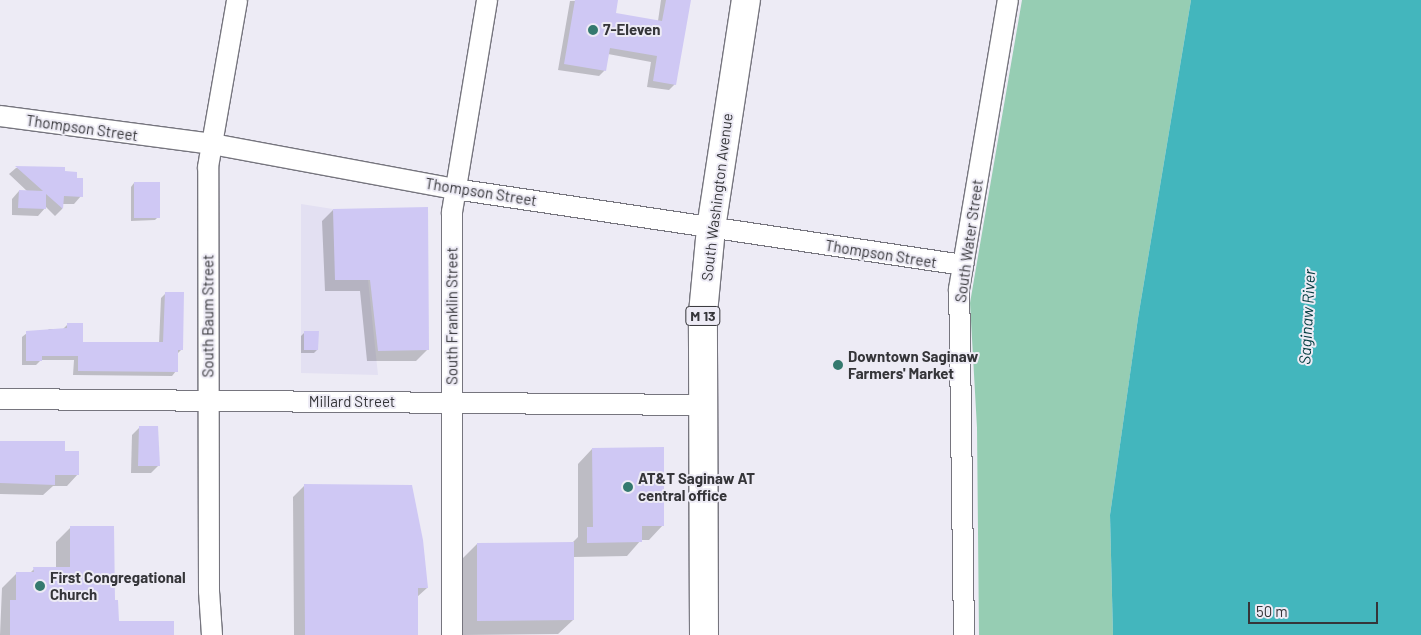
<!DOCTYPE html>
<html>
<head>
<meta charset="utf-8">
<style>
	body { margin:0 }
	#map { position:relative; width:1421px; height:635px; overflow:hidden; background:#edebf5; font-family:Barlow,sans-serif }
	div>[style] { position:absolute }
	.built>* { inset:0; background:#e3e0f2 }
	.green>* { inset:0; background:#96cdb3 }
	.water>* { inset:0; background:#43b6bd }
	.shadow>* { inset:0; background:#0003 }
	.building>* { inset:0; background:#cfc8f4 }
	.roads { filter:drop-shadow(1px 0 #76757e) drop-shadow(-1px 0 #76757e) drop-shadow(0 1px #76757e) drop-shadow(0 -1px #76757e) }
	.minor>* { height:20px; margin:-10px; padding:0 10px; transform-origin:10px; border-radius:10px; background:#fff }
	.primary>* { height:28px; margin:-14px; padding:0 14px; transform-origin:14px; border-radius:14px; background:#fff }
	.dots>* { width:14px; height:14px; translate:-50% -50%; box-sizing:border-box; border:2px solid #edebf5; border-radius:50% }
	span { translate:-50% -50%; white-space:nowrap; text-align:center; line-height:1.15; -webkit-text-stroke:4px #edebf5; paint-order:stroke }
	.shield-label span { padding:1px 4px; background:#edebf5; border:1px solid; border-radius:4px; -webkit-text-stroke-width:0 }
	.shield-label { font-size:14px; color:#353539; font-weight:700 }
	.poi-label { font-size:15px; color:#353539; font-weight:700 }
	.left { translate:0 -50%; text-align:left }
	.street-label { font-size:15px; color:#353539 }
	.water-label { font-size:16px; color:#033b3e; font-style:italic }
	.scale { position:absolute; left:1248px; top:602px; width:130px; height:22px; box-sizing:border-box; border:2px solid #353539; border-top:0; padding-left:6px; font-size:15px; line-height:18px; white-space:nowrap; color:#353539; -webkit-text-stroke:4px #edebf5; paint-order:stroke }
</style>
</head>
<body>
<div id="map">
	<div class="built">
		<i style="clip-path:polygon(301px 204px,333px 209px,336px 280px,368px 280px,378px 375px,301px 373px)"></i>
	</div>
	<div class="green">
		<i style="clip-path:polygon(1022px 0,1191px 0,1138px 318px,1110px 515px,1113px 635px,979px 635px,977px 428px,970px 303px)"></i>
	</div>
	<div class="water">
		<i style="clip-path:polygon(1191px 0,1421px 0,1421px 635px,1113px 635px,1110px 515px,1138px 318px)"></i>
	</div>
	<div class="shadow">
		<i style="clip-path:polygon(609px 0,614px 14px,658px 21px,661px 0,690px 0,675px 84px,669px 90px,647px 87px,651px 62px,608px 54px,605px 70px,599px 76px,558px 70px,570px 1px)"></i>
		<i style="clip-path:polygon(16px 168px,64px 168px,64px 172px,76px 180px,81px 196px,74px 204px,62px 204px,62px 209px,55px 216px,46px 207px,38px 216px,12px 215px,12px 199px,19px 191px,28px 192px,9px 174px)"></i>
		<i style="clip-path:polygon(134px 183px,158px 217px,155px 220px,131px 221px,131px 187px)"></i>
		<i style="clip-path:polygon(333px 210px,428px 349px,416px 361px,367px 361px,360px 291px,325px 291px,322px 221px)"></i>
		<i style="clip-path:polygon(166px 293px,182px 349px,177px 354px,176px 371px,172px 376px,73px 375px,74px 360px,41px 360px,36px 365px,22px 365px,22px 337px,27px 333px,45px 333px,49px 329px,63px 329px,68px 324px,82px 343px,159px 344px,161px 298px)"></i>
		<i style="clip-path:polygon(305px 332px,317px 350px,314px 353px,301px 353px,301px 336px)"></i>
		<i style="clip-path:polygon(140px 427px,158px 466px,151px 473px,131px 473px,132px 435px)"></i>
		<i style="clip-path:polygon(0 442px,64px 452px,78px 474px,67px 486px,53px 486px,43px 495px,0 494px)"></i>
		<i style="clip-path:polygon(592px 449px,663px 525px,649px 540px,641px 540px,627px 556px,573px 557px,573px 620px,558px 634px,463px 635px,463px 558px,477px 544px,572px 543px,578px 537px,578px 464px)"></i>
		<i style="clip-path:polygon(304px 486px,427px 588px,417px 597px,416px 635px,294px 635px,293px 497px)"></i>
		<i style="clip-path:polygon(71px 527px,113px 601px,117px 622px,173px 635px,0 635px,2px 588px,17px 573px,29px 574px,34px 569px,56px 569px,56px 542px)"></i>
	</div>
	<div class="building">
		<i style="clip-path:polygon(575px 0,618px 0,616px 13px,662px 21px,666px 0,691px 0,676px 85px,653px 81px,657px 56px,610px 48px,606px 71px,564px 64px)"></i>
		<i style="clip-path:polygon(15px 166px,65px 167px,65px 171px,77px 172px,77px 178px,83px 178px,83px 197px,64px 196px,63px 209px,46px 194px,46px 209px,18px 208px,19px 190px,43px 191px)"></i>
		<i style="clip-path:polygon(134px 182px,160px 182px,160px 218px,134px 218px)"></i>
		<i style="clip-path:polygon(428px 207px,429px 350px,378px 351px,370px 280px,335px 280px,333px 209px)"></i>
		<i style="clip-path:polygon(165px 292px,184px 292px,183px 350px,178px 350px,178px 372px,78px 371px,78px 356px,42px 356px,42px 361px,26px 361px,26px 331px,67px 328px,67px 323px,83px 323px,83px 342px,163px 342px)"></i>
		<i style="clip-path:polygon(304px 331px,319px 331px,318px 350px,304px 350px)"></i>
		<i style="clip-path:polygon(139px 426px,158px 426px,160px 466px,138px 466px)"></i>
		<i style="clip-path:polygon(0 441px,65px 441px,65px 451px,79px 451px,79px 475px,55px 475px,55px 485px,0 483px)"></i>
		<i style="clip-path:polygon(664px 447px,664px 526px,642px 526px,642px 542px,587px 543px,587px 527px,593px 527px,592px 448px)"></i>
		<i style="clip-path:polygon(304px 484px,412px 485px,423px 540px,428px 588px,418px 588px,418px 635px,305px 635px)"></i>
		<i style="clip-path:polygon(70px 526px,114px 526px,115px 600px,118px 600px,119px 621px,174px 621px,174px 635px,10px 635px,10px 600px,16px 600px,16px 572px,34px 572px,33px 567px,70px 567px)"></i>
		<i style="clip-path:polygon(574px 542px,574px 620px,477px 621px,477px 543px)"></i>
	</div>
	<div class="roads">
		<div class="minor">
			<i style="left:0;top:116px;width:214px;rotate:7.5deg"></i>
			<i style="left:212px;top:144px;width:247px;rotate:10.5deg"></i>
			<i style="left:455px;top:189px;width:514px;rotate:8.51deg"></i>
			<i style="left:0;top:399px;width:703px;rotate:0.49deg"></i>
			<i style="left:212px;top:635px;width:44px;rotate:-93.9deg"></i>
			<i style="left:209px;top:591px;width:424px;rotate:-90.1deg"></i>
			<i style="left:208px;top:167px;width:169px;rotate:-80.1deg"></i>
			<i style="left:452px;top:635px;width:423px;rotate:-90deg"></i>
			<i style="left:452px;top:212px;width:215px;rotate:-80.6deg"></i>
			<i style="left:964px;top:635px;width:346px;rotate:-90.8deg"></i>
			<i style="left:959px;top:289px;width:293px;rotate:-80.4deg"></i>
		</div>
		<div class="primary">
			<i style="left:704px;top:635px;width:322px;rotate:-90.2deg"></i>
			<i style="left:703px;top:313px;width:85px;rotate:-84.6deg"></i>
			<i style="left:711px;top:228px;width:231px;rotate:-81.3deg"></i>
		</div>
	</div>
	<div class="dots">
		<i style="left:593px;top:30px;background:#34796e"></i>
		<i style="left:838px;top:365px;background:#34796e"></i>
		<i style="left:628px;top:487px;background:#34796e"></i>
		<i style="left:40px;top:586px;background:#34796e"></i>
	</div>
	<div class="shield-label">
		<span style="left:703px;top:316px">M 13</span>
	</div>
	<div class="poi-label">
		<span class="left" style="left:603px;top:30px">7-Eleven</span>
		<span class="left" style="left:848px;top:365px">Downtown Saginaw<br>Farmers' Market</span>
		<span class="left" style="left:638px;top:487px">AT&amp;T Saginaw AT<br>central office</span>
		<span class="left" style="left:50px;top:586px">First Congregational<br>Church</span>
	</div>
	<div class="street-label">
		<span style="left:82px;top:128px;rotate:8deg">Thompson Street</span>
		<span style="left:481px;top:192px;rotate:9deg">Thompson Street</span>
		<span style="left:717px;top:197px;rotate:-83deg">South Washington Avenue</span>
		<span style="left:969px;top:241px;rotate:-82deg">South Water Street</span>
		<span style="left:881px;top:254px;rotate:9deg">Thompson Street</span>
		<span style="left:208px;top:316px;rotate:-90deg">South Baum Street</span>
		<span style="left:452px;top:316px;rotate:-90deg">South Franklin Street</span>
		<span style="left:352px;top:402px">Millard Street</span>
	</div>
	<div class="water-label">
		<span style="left:1307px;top:317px;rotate:-87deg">Saginaw River</span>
	</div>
	<div class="scale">50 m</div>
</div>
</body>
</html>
